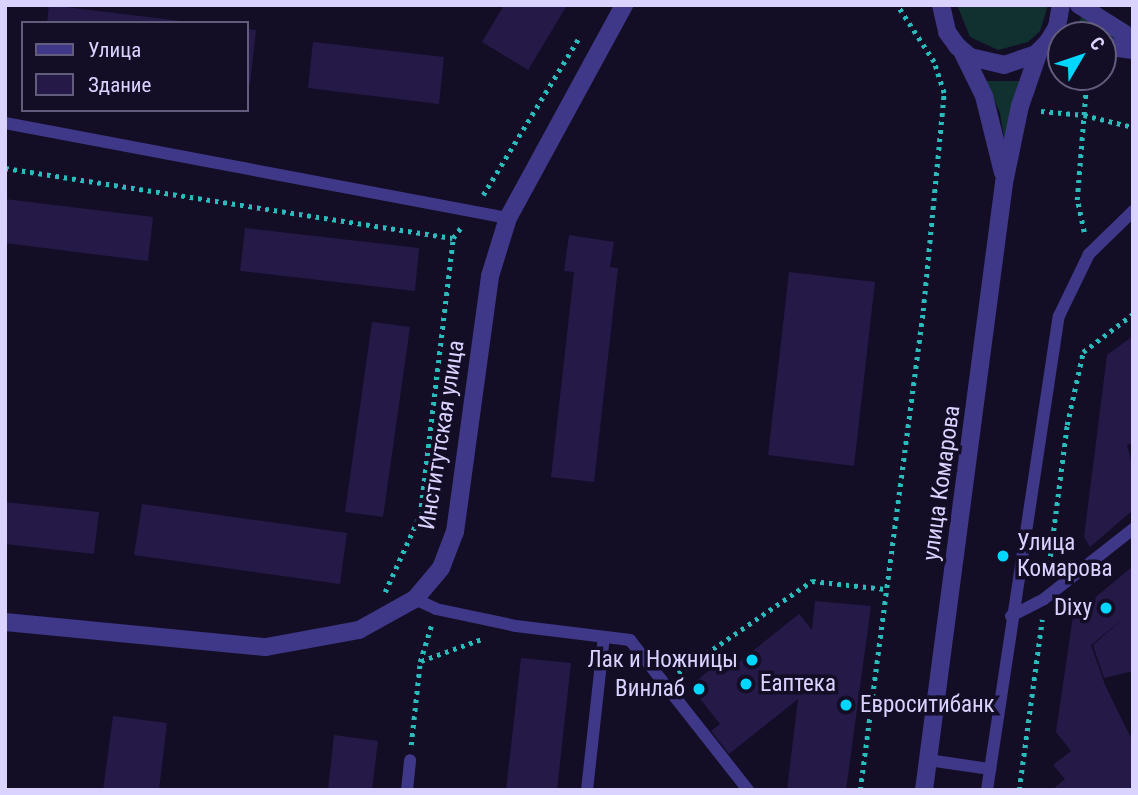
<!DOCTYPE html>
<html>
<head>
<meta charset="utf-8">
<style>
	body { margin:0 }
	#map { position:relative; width:1138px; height:795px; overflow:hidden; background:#130e26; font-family:"Roboto Condensed",sans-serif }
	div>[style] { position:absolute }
	.green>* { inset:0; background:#113030 }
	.building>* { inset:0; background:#251948 }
	.path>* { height:4.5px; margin-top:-2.25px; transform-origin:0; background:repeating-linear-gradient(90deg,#2abcbc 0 3.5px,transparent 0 8.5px) }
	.service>* { height:12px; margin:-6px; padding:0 6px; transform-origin:6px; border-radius:6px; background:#3f3787 }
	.tertiary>* { height:18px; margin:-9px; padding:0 9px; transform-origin:9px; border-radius:9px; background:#3f3787 }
	.dots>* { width:19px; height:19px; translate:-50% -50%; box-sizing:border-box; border:4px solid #130e26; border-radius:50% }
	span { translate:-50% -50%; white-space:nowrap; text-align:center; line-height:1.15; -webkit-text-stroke:7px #130e26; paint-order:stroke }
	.street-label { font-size:23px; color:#dbd3ff }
	.poi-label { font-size:23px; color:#dbd3ff }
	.left { translate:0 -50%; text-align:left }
	.right { translate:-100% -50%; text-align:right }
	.frame { position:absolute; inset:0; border:7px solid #dbd3ff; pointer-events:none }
	.legend { position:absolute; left:21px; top:21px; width:228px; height:91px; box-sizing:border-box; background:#130e26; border:2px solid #635d7d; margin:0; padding:9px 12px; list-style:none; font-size:21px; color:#dbd3ff }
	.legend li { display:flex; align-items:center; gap:14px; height:35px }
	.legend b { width:35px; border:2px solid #635d7d }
	.north { position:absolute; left:1047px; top:21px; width:70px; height:70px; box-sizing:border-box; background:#130e26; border:2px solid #635d7d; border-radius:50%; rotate:51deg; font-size:19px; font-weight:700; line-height:28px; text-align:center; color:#dbd3ff }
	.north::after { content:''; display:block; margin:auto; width:24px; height:32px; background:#00d6fe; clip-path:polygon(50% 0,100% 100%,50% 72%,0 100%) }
</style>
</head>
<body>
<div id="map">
	<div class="green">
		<i style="clip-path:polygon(957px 5px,1048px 5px,1040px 31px,1028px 42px,998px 50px,970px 37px)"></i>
		<i style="clip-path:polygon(1082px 13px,1133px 42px,1076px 35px)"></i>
		<i style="clip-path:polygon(986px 81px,1023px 81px,1007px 158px,1000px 113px)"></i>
	</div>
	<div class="building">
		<i style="clip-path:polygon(49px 5px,181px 21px,181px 23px,47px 23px)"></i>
		<i style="clip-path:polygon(504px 5px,567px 5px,528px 70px,482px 42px)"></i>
		<i style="clip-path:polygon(247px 29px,256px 30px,250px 84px,247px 84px)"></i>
		<i style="clip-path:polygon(313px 42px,444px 57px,439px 104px,308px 88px)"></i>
		<i style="clip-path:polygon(5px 199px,153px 217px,148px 261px,5px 243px)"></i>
		<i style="clip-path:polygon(245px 228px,419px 248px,415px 291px,240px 271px)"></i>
		<i style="clip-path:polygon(569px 235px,614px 242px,610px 267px,618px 268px,594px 482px,551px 477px,574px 272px,564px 271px)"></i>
		<i style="clip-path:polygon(789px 272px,875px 282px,854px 466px,768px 455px)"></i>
		<i style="clip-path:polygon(372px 322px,410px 327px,383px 517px,345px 512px)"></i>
		<i style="clip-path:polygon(1133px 336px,1133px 442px,1127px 445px,1133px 468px,1133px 510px,1090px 547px,1084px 537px,1107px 355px)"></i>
		<i style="clip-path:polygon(5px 502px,99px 512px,94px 554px,5px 544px)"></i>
		<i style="clip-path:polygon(142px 504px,347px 533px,340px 584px,134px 555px)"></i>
		<i style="clip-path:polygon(1133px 566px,1133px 671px,1104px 678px,1093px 645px,1124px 618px,1091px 645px,1105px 685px,1133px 742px,1133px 790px,1052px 790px,1065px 779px,1053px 765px,1071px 751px,1056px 732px,1073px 616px)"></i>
		<i style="clip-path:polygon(815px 601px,871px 606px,846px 790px,787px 790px,798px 699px,729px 754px,711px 731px,720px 724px,690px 686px,717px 664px,724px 674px,799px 614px,812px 630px)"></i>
		<i style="clip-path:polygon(521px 658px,571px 663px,557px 790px,506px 790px)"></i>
		<i style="clip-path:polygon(113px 716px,167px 723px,159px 790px,103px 790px)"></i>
		<i style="clip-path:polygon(334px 735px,378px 741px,372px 790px,328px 790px)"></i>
	</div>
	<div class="path">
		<i style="left:1041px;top:111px;width:43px;rotate:5.3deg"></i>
		<i style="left:1084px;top:115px;width:50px;rotate:13.8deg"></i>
		<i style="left:5px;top:168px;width:453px;rotate:8.9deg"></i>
		<i style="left:453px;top:238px;width:15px;rotate:-53deg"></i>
		<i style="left:483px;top:195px;width:186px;rotate:-58.6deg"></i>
		<i style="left:1084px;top:232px;width:33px;rotate:-102deg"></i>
		<i style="left:1077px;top:200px;width:123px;rotate:-85.4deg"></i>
		<i style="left:1048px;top:573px;width:149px;rotate:-82.7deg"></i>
		<i style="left:1067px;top:425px;width:75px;rotate:-77.6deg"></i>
		<i style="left:1083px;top:352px;width:63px;rotate:-37.2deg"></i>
		<i style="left:385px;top:592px;width:85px;rotate:-65.6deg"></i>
		<i style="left:420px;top:515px;width:279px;rotate:-83.2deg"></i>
		<i style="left:421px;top:661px;width:65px;rotate:-19.8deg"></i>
		<i style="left:678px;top:673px;width:163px;rotate:-34.5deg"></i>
		<i style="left:812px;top:581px;width:74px;rotate:6.2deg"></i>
		<i style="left:411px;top:745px;width:83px;rotate:-83.8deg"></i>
		<i style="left:420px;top:662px;width:38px;rotate:-73deg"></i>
		<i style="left:860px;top:790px;width:483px;rotate:-82.5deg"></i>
		<i style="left:923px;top:311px;width:219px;rotate:-84.5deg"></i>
		<i style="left:944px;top:93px;width:33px;rotate:-108deg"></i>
		<i style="left:934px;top:62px;width:68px;rotate:-123deg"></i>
		<i style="left:1019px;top:790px;width:172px;rotate:-82.3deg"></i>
	</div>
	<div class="service">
		<i style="left:5px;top:123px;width:512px;rotate:10.7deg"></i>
		<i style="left:415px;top:599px;width:23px;rotate:25deg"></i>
		<i style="left:436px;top:609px;width:82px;rotate:12deg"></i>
		<i style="left:516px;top:626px;width:115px;rotate:7deg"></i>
		<i style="left:630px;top:640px;width:191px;rotate:51.8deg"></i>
		<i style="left:1011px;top:616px;width:37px;rotate:-27deg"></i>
		<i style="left:1044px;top:599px;width:113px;rotate:-38.2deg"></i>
		<i style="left:928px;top:760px;width:63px;rotate:8.3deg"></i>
		<i style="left:407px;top:790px;width:30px;rotate:-84deg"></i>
		<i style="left:587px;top:790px;width:154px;rotate:-83.7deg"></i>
		<i style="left:987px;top:790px;width:479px;rotate:-81.4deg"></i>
		<i style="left:1059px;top:316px;width:69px;rotate:-64.2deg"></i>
		<i style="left:1089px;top:254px;width:62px;rotate:-44.3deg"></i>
	</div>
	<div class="tertiary">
		<i style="left:941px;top:5px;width:28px;rotate:77deg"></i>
		<i style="left:947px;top:32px;width:17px;rotate:54deg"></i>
		<i style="left:957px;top:46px;width:17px;rotate:40deg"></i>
		<i style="left:970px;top:57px;width:35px;rotate:13deg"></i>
		<i style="left:1004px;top:65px;width:34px;rotate:-19deg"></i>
		<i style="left:1036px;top:54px;width:17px;rotate:-45deg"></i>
		<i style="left:1048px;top:42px;width:17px;rotate:-59deg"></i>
		<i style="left:1057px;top:27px;width:22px;rotate:-80deg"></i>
		<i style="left:1079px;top:5px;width:64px;rotate:32.2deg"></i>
		<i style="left:1103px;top:46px;width:30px;rotate:8deg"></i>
		<i style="left:962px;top:51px;width:50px;rotate:63.9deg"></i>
		<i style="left:984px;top:96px;width:79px;rotate:76.1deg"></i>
		<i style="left:5px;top:622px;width:262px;rotate:5.5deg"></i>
		<i style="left:266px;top:647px;width:95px;rotate:-10.4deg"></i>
		<i style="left:359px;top:630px;width:64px;rotate:-29deg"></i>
		<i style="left:415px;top:599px;width:40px;rotate:-50deg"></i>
		<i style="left:441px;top:568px;width:39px;rotate:-69deg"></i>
		<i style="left:455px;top:532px;width:258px;rotate:-82.2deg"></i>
		<i style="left:490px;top:276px;width:61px;rotate:-72.8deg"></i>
		<i style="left:508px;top:218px;width:243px;rotate:-61.4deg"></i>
		<i style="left:924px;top:790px;width:612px;rotate:-82.49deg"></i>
		<i style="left:1004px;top:183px;width:79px;rotate:-78.3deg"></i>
		<i style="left:1020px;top:106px;width:58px;rotate:-70.9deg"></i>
	</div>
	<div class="dots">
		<i style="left:1003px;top:556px;background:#00d6fe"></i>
		<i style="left:1106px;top:608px;background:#00d6fe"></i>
		<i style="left:752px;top:660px;background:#00d6fe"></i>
		<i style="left:746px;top:684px;background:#00d6fe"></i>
		<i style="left:699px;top:689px;background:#00d6fe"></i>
		<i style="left:846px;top:705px;background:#00d6fe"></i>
	</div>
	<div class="street-label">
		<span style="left:442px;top:435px;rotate:-81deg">Институтская улица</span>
		<span style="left:942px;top:483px;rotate:-82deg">улица Комарова</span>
	</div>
	<div class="poi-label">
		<span class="left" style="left:1017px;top:556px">Улица<br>Комарова</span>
		<span class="right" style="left:1092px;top:608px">Dixy</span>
		<span class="right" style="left:738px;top:660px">Лак и Ножницы</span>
		<span class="left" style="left:760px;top:684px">Еаптека</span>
		<span class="right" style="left:685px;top:689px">Винлаб</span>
		<span class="left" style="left:860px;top:705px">Евроситибанк</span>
	</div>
	<div class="frame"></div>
	<ul class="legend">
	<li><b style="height:9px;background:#3f3787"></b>Улица</li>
	<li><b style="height:19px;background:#251948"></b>Здание</li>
	</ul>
	<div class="north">С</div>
</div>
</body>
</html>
